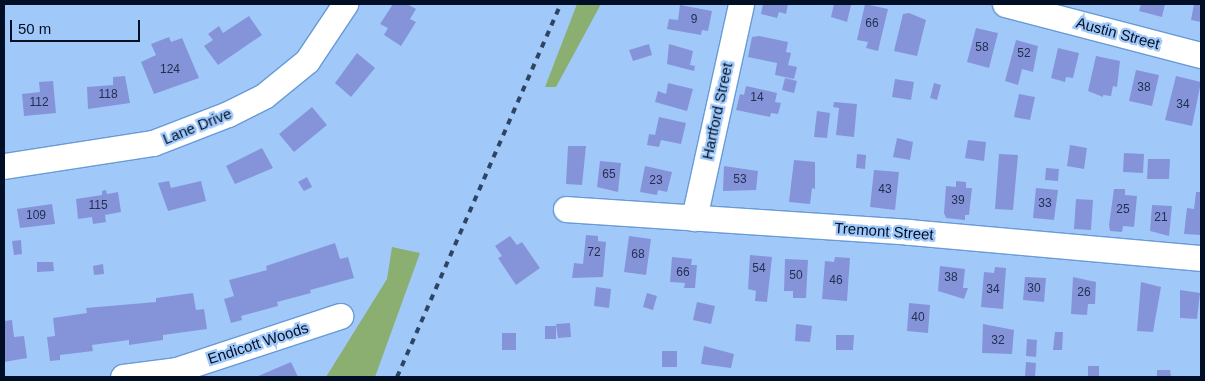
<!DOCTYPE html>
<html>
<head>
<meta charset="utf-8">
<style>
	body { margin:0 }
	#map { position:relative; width:1205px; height:381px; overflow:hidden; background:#a0c9fa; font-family:Arial,sans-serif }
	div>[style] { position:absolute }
	.green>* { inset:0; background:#8aaf70 }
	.building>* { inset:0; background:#8594d9 }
	.roads { filter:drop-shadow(1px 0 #689ad5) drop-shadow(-1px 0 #689ad5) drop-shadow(0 1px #689ad5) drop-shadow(0 -1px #689ad5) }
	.minor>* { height:25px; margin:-12.5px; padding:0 12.5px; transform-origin:12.5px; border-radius:12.5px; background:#fff }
	.rail>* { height:4px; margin-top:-2px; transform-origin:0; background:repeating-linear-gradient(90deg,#2e4462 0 6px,transparent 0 12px) }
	span { translate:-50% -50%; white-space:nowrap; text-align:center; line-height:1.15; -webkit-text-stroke:4.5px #a0c9fa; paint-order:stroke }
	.number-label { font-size:12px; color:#213052 }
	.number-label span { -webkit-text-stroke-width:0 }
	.street-label { font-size:15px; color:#000f25 }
	.frame { position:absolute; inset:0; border:5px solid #000f25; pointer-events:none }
	.scale { position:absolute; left:10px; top:20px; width:130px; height:22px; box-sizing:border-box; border:2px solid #000f25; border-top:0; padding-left:6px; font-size:15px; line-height:18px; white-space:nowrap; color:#000f25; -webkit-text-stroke:4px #a0c9fa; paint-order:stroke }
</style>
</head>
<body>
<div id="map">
	<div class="green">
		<i style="clip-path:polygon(577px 4px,601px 4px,556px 87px,545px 87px)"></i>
		<i style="clip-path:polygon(392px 247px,420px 253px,375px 377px,326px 377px,387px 279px)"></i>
	</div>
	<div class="building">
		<i style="clip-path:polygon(393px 4px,407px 4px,416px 9px,410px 19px,416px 22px,401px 46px,384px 35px,388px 28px,380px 24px)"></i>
		<i style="clip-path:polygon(763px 4px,788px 4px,786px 14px,779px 12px,777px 18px,761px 14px)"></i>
		<i style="clip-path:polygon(834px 4px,851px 5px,847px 22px,831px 17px)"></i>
		<i style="clip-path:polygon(865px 4px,888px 9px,878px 51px,866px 48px,868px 42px,857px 40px)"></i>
		<i style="clip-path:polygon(1141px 4px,1165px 4px,1162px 17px,1139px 11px)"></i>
		<i style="clip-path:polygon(1194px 4px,1201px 4px,1201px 22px,1191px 20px)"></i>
		<i style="clip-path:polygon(680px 5px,712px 11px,708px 31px,702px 30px,701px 35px,667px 29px,669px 19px,678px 20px)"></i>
		<i style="clip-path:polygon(909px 13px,926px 20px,917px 56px,894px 51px,903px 14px)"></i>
		<i style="clip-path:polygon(249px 16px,262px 35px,218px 65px,204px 46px,213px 40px,208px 34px,219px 26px,223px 33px)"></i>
		<i style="clip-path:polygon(976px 28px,998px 33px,989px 68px,967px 62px)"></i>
		<i style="clip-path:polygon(759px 36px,788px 42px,786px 52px,791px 53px,788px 65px,797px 67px,794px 79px,775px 75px,777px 63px,748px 57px,752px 37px)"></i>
		<i style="clip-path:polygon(169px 37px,171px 42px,182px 38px,199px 78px,154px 94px,141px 62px,156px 55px,151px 44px)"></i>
		<i style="clip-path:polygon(1016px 40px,1038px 46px,1033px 72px,1022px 69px,1018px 85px,1005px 81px)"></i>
		<i style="clip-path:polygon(649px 44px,652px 55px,633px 61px,629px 50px)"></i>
		<i style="clip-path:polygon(669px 44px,693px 51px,690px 65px,695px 66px,694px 71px,667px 64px)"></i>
		<i style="clip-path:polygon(1058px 48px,1079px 53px,1073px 78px,1066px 77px,1065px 82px,1051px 78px)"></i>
		<i style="clip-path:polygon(357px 53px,375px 68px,351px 97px,335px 83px)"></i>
		<i style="clip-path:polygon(1096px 56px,1120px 61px,1117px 87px,1113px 86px,1111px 96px,1103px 95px,1103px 97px,1088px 91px)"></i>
		<i style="clip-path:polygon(1136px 70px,1159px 75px,1152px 106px,1129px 101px)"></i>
		<i style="clip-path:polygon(125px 76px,130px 103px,88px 109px,87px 87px,113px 85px,113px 77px)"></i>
		<i style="clip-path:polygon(1176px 76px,1201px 82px,1192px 126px,1165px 120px)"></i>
		<i style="clip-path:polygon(785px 78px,797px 81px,794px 93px,782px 90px)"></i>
		<i style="clip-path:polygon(895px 79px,914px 82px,911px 100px,892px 97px)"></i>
		<i style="clip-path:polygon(53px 81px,56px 113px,24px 116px,22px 94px,40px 92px,39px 82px)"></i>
		<i style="clip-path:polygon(668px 83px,693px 89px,687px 111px,655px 102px,658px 91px,666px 94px)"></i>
		<i style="clip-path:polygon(934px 83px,941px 85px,937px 100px,930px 98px)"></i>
		<i style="clip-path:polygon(746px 86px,777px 93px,775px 102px,781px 103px,778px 114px,771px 113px,770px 117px,736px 110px,740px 94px,744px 95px)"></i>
		<i style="clip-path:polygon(1019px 94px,1035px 97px,1030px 120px,1014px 117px)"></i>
		<i style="clip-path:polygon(834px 102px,857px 104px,854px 137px,836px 135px,839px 108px,833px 107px)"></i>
		<i style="clip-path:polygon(312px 107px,327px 125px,294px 152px,279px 134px)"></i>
		<i style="clip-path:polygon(817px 111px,830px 113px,827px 138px,814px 137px)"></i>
		<i style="clip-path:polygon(659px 117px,686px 123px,681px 144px,661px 140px,659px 147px,647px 145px,649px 134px,655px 135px)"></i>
		<i style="clip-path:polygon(897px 138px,913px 142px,910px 160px,893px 157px)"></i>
		<i style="clip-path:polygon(968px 140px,986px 142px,984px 161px,965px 158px)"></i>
		<i style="clip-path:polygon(1070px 145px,1087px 148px,1084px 169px,1067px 166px)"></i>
		<i style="clip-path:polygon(568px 146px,586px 146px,582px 185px,566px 184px)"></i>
		<i style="clip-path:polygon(262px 148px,273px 168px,235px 184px,226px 166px)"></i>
		<i style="clip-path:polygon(1124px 153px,1144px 154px,1143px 173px,1123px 172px)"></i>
		<i style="clip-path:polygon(857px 154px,866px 155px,865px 169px,856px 168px)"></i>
		<i style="clip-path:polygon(999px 154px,1018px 155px,1013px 210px,995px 209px)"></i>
		<i style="clip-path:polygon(1148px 159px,1170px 159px,1169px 179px,1147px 179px)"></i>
		<i style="clip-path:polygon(794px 160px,815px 162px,815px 189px,812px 188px,810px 204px,789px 202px)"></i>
		<i style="clip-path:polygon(600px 161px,621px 163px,618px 192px,597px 187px)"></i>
		<i style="clip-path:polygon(645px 166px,672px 172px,667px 192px,658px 190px,657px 195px,640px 192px)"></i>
		<i style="clip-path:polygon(724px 166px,758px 171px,756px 190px,723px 191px)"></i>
		<i style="clip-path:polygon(1046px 168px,1059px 169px,1058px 181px,1045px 180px)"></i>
		<i style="clip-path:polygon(874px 170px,899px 172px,895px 210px,870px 207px)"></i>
		<i style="clip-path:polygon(307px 177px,312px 187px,304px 191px,298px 182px)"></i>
		<i style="clip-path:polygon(169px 181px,171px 188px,201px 181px,206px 201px,168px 211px,158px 183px)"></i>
		<i style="clip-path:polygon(956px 181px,966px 182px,966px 188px,972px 188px,969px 215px,965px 215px,965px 220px,946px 218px,944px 213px,946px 186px,956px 187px)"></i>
		<i style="clip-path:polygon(1036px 188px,1058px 190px,1054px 220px,1033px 218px)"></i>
		<i style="clip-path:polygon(1114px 189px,1125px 189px,1125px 195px,1137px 196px,1134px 227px,1123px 226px,1122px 232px,1110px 231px,1109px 225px)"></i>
		<i style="clip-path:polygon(106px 190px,107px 194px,118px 192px,121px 212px,105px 215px,106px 222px,93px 224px,92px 217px,78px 219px,76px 199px,102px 195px,102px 191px)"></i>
		<i style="clip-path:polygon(1196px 192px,1201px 192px,1201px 235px,1184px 234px,1187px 208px,1194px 209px)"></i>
		<i style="clip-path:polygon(1076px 199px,1093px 200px,1091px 230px,1074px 229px)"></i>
		<i style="clip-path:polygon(52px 204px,55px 224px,20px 228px,17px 209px)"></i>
		<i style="clip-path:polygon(1152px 205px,1172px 206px,1169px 236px,1150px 231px)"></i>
		<i style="clip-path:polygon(586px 235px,598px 236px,598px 241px,606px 242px,603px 277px,572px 278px,574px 263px,583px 264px)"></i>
		<i style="clip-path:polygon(510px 236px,517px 245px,522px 242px,540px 268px,516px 285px,498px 258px,502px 256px,495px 246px)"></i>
		<i style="clip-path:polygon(629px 236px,651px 239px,646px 275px,624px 272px)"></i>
		<i style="clip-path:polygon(21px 240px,22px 254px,14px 255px,12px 241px)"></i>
		<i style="clip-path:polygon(335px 243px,340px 259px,348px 257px,354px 278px,310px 290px,311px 293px,277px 302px,278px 306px,241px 316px,242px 320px,231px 323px,224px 299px,234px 296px,229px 280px,267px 270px,266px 266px)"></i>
		<i style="clip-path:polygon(750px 255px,772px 257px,767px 302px,755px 301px,756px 291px,748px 289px)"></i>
		<i style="clip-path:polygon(672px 257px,692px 259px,691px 265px,697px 265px,695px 288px,684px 288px,685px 283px,670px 282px)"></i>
		<i style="clip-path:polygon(835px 257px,850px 258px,847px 301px,822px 299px,825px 261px,834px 262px)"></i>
		<i style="clip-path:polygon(785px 259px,808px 260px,806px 298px,793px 298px,793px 291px,784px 291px)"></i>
		<i style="clip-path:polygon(37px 262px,53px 262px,54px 271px,37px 272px)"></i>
		<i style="clip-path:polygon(103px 264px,104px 274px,94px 275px,93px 266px)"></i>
		<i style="clip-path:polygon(940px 266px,965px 269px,963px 288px,968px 288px,964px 299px,938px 291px)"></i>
		<i style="clip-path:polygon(995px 267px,1006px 268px,1003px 309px,981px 307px,984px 272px,994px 273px)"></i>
		<i style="clip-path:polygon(1025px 277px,1046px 278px,1044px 302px,1023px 300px)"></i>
		<i style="clip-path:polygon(1073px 277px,1096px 282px,1095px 304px,1088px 304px,1087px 315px,1071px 314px)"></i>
		<i style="clip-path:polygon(1141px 282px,1161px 287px,1153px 332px,1137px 331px)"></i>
		<i style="clip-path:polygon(596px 287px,611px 289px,609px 308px,594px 306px)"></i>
		<i style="clip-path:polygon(1180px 290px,1200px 293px,1197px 319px,1180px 318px)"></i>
		<i style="clip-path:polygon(193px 293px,196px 310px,204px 309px,207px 329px,163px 335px,163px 340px,129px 345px,129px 340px,92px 345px,93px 351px,60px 355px,60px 360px,50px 361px,47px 337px,55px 336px,53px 318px,87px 313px,86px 308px,156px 302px,156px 298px)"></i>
		<i style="clip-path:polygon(647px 293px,657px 296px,653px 310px,643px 307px)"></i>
		<i style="clip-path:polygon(697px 302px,715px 306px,711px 324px,693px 320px)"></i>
		<i style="clip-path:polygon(909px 303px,930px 305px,928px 333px,907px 331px)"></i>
		<i style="clip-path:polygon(12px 320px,14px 337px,24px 336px,27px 358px,4px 362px,4px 321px)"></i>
		<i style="clip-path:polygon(570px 323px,571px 337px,558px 338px,556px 324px)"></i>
		<i style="clip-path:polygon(796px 324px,812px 326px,810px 342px,795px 341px)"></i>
		<i style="clip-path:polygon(983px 324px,1014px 330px,1012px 354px,982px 353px)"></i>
		<i style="clip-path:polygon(545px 326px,556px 326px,556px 339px,545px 339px)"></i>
		<i style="clip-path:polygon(1055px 332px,1063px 332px,1062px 350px,1053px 350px)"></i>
		<i style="clip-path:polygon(502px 333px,516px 333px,516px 350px,502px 350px)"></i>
		<i style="clip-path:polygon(836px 335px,854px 335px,853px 350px,836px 350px)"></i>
		<i style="clip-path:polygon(1027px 339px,1037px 340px,1036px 357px,1026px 356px)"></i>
		<i style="clip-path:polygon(704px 346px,734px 354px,731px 368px,701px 364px)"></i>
		<i style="clip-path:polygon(662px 351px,677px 351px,677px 367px,662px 367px)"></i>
		<i style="clip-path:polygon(291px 362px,298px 377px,256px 377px)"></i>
		<i style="clip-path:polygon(1026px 362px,1036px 363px,1035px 377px,1025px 377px)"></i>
		<i style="clip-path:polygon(1088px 366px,1099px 366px,1099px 377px,1088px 377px)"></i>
		<i style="clip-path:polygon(1157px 370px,1170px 370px,1171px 377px,1157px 377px)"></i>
	</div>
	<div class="roads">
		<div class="minor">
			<i style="left:1005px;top:4px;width:203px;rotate:14.6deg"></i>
			<i style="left:4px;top:166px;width:151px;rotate:-8.8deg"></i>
			<i style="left:153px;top:143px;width:80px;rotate:-21.1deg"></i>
			<i style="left:228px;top:114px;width:40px;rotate:-26.6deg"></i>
			<i style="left:264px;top:96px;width:55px;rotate:-39.1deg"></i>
			<i style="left:307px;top:61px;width:69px;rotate:-56.3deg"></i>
			<i style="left:566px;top:209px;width:344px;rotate:3.8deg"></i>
			<i style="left:909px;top:232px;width:293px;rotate:5.1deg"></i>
			<i style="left:694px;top:218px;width:219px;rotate:-77.6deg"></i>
			<i style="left:123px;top:377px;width:53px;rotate:-7.5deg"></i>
			<i style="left:176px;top:370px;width:173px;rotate:-18.2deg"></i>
		</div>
	</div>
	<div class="rail">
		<i style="left:397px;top:377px;width:407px;rotate:-66.3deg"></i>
	</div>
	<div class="number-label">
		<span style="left:694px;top:20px">9</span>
		<span style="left:872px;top:24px">66</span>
		<span style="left:982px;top:48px">58</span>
		<span style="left:1024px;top:54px">52</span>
		<span style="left:170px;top:70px">124</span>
		<span style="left:1144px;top:88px">38</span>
		<span style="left:108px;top:95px">118</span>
		<span style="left:757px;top:98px">14</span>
		<span style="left:39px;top:103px">112</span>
		<span style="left:1183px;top:105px">34</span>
		<span style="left:609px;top:175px">65</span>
		<span style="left:740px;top:180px">53</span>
		<span style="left:656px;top:181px">23</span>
		<span style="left:885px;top:190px">43</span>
		<span style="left:958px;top:201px">39</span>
		<span style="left:1045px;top:204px">33</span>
		<span style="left:98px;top:206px">115</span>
		<span style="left:1123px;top:210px">25</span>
		<span style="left:36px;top:216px">109</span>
		<span style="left:1161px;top:218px">21</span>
		<span style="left:594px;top:253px">72</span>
		<span style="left:638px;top:255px">68</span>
		<span style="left:759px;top:269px">54</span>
		<span style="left:683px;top:273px">66</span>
		<span style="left:796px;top:276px">50</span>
		<span style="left:951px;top:278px">38</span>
		<span style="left:836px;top:281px">46</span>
		<span style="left:1034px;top:289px">30</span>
		<span style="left:993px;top:290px">34</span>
		<span style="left:1084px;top:293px">26</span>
		<span style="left:918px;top:318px">40</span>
		<span style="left:998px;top:341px">32</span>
	</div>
	<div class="street-label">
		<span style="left:1118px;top:33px;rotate:15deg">Austin Street</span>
		<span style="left:717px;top:111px;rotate:-78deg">Hartford Street</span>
		<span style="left:197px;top:126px;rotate:-22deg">Lane Drive</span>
		<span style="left:884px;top:231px;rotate:4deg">Tremont Street</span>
		<span style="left:258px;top:343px;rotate:-18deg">Endicott Woods</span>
	</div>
	<div class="frame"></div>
	<div class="scale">50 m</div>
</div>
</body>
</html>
